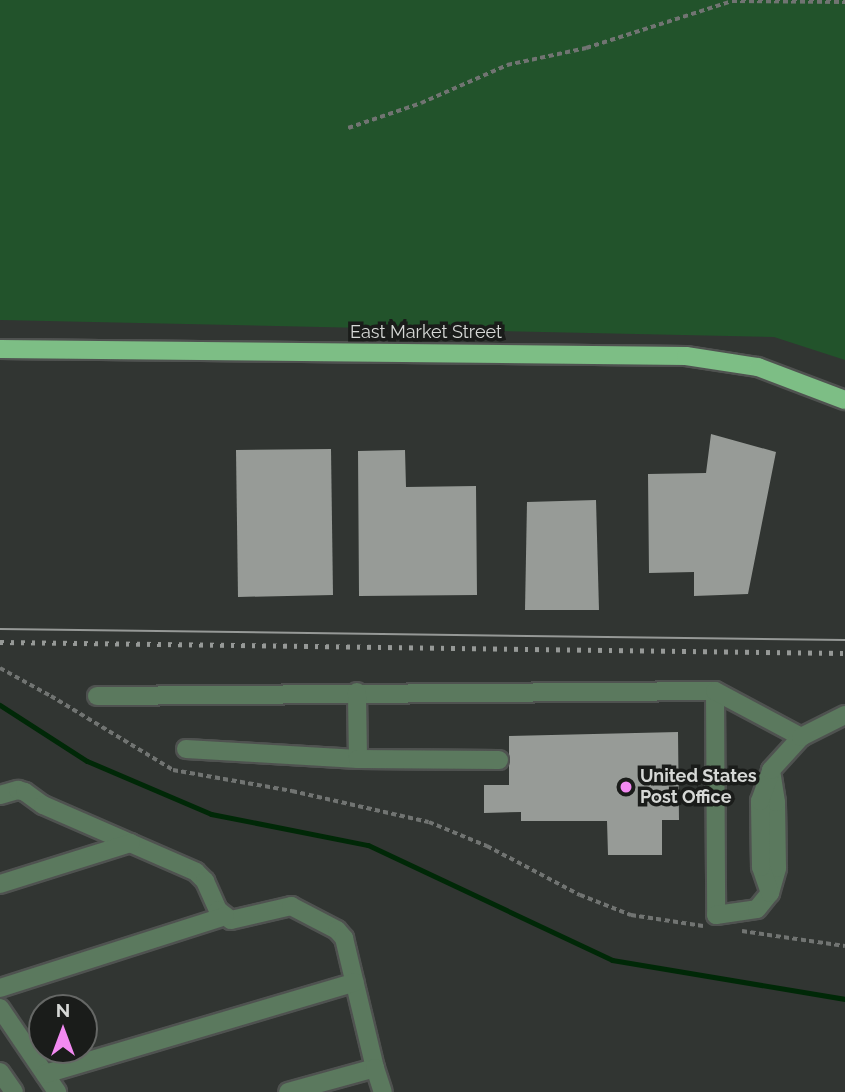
<!DOCTYPE html>
<html>
<head>
<meta charset="utf-8">
<style>
	body { margin:0 }
	#map { position:relative; width:845px; height:1092px; overflow:hidden; background:#313532; font-family:Raleway,sans-serif }
	div>[style] { position:absolute }
	.green>* { inset:0; background:#22532b }
	.stream>* { height:5px; margin:-2.5px; padding:0 2.5px; transform-origin:2.5px; border-radius:2.5px; background:#002807 }
	.building>* { inset:0; background:#979b97 }
	.path>* { height:3.5px; margin-top:-1.75px; transform-origin:0; background:repeating-linear-gradient(90deg,#717472 0 5px,transparent 0 8.5px) }
	.roads { filter:drop-shadow(2px 0 #4f5250) drop-shadow(-2px 0 #4f5250) drop-shadow(0 2px #4f5250) drop-shadow(0 -2px #4f5250) }
	.minor>* { height:18px; margin:-9px; padding:0 9px; transform-origin:9px; border-radius:9px; background:#5b795e }
	.major>* { height:18px; margin:-9px; padding:0 9px; transform-origin:9px; border-radius:9px; background:#7dbe85 }
	.tram>* { height:2px; margin:-1px; padding:0 1px; transform-origin:1px; border-radius:1px; background:#969997 }
	.rail>* { height:5px; margin-top:-2.5px; transform-origin:0; background:repeating-linear-gradient(90deg,#969997 0 3.5px,transparent 0 10.5px) }
	.dots>* { width:19px; height:19px; translate:-50% -50%; box-sizing:border-box; border:4px solid #1a1c1a; border-radius:50% }
	span { translate:-50% -50%; white-space:nowrap; text-align:center; line-height:1.15; -webkit-text-stroke:7px #1a1c1a; paint-order:stroke }
	.street-label { font-size:18px; color:#d6d8d6 }
	.poi-label { font-size:18px; color:#d6d8d6; font-weight:700 }
	.left { translate:0 -50%; text-align:left }
	.north { position:absolute; left:28px; top:994px; width:70px; height:70px; box-sizing:border-box; background:#1a1c1a; border:2px solid #656765; border-radius:50%; rotate:0deg; font-size:19px; font-weight:700; line-height:28px; text-align:center; color:#d6d8d6 }
	.north::after { content:''; display:block; margin:auto; width:24px; height:32px; background:#f38af2; clip-path:polygon(50% 0,100% 100%,50% 72%,0 100%) }
</style>
</head>
<body>
<div id="map">
	<div class="green">
		<i style="clip-path:polygon(0 0,845px 0,845px 360px,774px 337px,0 320px)"></i>
	</div>
	<div class="stream">
		<i style="left:0;top:705px;width:103px;rotate:32.8deg"></i>
		<i style="left:87px;top:761px;width:135px;rotate:23.1deg"></i>
		<i style="left:211px;top:814px;width:160px;rotate:11.2deg"></i>
		<i style="left:368px;top:845px;width:270px;rotate:25.2deg"></i>
		<i style="left:612px;top:960px;width:236px;rotate:9.5deg"></i>
	</div>
	<div class="building">
		<i style="clip-path:polygon(711px 434px,776px 452px,748px 594px,694px 596px,694px 572px,649px 573px,648px 474px,706px 473px)"></i>
		<i style="clip-path:polygon(331px 449px,333px 595px,238px 597px,236px 450px)"></i>
		<i style="clip-path:polygon(405px 450px,406px 487px,476px 486px,477px 595px,359px 596px,358px 451px)"></i>
		<i style="clip-path:polygon(596px 500px,599px 610px,525px 610px,527px 502px)"></i>
		<i style="clip-path:polygon(678px 732px,679px 820px,662px 820px,662px 855px,608px 855px,607px 821px,521px 821px,521px 812px,484px 813px,484px 785px,509px 785px,509px 736px)"></i>
	</div>
	<div class="path">
		<i style="left:348px;top:128px;width:77px;rotate:-18.9deg"></i>
		<i style="left:421px;top:103px;width:94px;rotate:-23.8deg"></i>
		<i style="left:507px;top:65px;width:81px;rotate:-12.1deg"></i>
		<i style="left:586px;top:48px;width:153px;rotate:-17.8deg"></i>
		<i style="left:732px;top:1px;width:113px;rotate:0.5deg"></i>
		<i style="left:0;top:668px;width:58px;rotate:28.8deg"></i>
		<i style="left:51px;top:696px;width:143px;rotate:31.2deg"></i>
		<i style="left:173px;top:770px;width:121px;rotate:10deg"></i>
		<i style="left:292px;top:791px;width:140px;rotate:12.8deg"></i>
		<i style="left:429px;top:822px;width:63px;rotate:22.5deg"></i>
		<i style="left:487px;top:846px;width:105px;rotate:27.8deg"></i>
		<i style="left:580px;top:895px;width:55px;rotate:21.4deg"></i>
		<i style="left:631px;top:915px;width:73px;rotate:8.7deg"></i>
		<i style="left:742px;top:931px;width:104px;rotate:8.3deg"></i>
	</div>
	<div class="roads">
		<div class="minor">
			<i style="left:715px;top:691px;width:224px;rotate:89.7deg"></i>
			<i style="left:716px;top:915px;width:41px;rotate:-8.3deg"></i>
			<i style="left:757px;top:909px;width:21px;rotate:-51deg"></i>
			<i style="left:770px;top:893px;width:26px;rotate:-74deg"></i>
			<i style="left:777px;top:868px;width:66px;rotate:-90.9deg"></i>
			<i style="left:776px;top:802px;width:32px;rotate:-99deg"></i>
			<i style="left:97px;top:696px;width:618px;rotate:-0.46deg"></i>
			<i style="left:715px;top:691px;width:98px;rotate:28.1deg"></i>
			<i style="left:186px;top:749px;width:172px;rotate:3.3deg"></i>
			<i style="left:358px;top:759px;width:67px;rotate:-90.9deg"></i>
			<i style="left:358px;top:759px;width:141px;rotate:0.4deg"></i>
			<i style="left:0;top:795px;width:19px;rotate:-16deg"></i>
			<i style="left:18px;top:790px;width:7px;rotate:16deg"></i>
			<i style="left:25px;top:792px;width:22px;rotate:36deg"></i>
			<i style="left:43px;top:805px;width:167px;rotate:23.6deg"></i>
			<i style="left:196px;top:872px;width:13px;rotate:45deg"></i>
			<i style="left:205px;top:881px;width:32px;rotate:66deg"></i>
			<i style="left:218px;top:910px;width:16px;rotate:38deg"></i>
			<i style="left:231px;top:920px;width:62px;rotate:-13.1deg"></i>
			<i style="left:291px;top:906px;width:52px;rotate:27.6deg"></i>
			<i style="left:337px;top:930px;width:11px;rotate:49deg"></i>
			<i style="left:344px;top:938px;width:134px;rotate:76.6deg"></i>
			<i style="left:375px;top:1068px;width:90px;rotate:164.6deg"></i>
			<i style="left:0;top:884px;width:137px;rotate:-17.4deg"></i>
			<i style="left:770px;top:893px;width:28px;rotate:-109deg"></i>
			<i style="left:761px;top:867px;width:66px;rotate:-90.9deg"></i>
			<i style="left:760px;top:801px;width:33px;rotate:-70deg"></i>
			<i style="left:771px;top:770px;width:45px;rotate:-47.7deg"></i>
			<i style="left:801px;top:737px;width:49px;rotate:-26.6deg"></i>
			<i style="left:0;top:988px;width:236px;rotate:-17.7deg"></i>
			<i style="left:0;top:1008px;width:102px;rotate:55.8deg"></i>
			<i style="left:375px;top:1068px;width:25px;rotate:72deg"></i>
			<i style="left:0;top:1072px;width:24px;rotate:55deg"></i>
			<i style="left:45px;top:1074px;width:323px;rotate:-16.5deg"></i>
		</div>
		<div class="major">
			<i style="left:0;top:349px;width:686px;rotate:0.58deg"></i>
			<i style="left:686px;top:356px;width:73px;rotate:8.7deg"></i>
			<i style="left:758px;top:367px;width:93px;rotate:20.8deg"></i>
		</div>
	</div>
	<div class="tram">
		<i style="left:0;top:629px;width:845px;rotate:0.75deg"></i>
	</div>
	<div class="rail">
		<i style="left:0;top:642px;width:845px;rotate:0.75deg"></i>
	</div>
	<div class="dots">
		<i style="left:626px;top:787px;background:#f38af2"></i>
	</div>
	<div class="street-label">
		<span style="left:426px;top:332px">East Market Street</span>
	</div>
	<div class="poi-label">
		<span class="left" style="left:640px;top:787px">United States<br>Post Office</span>
	</div>
	<div class="north">N</div>
</div>
</body>
</html>
